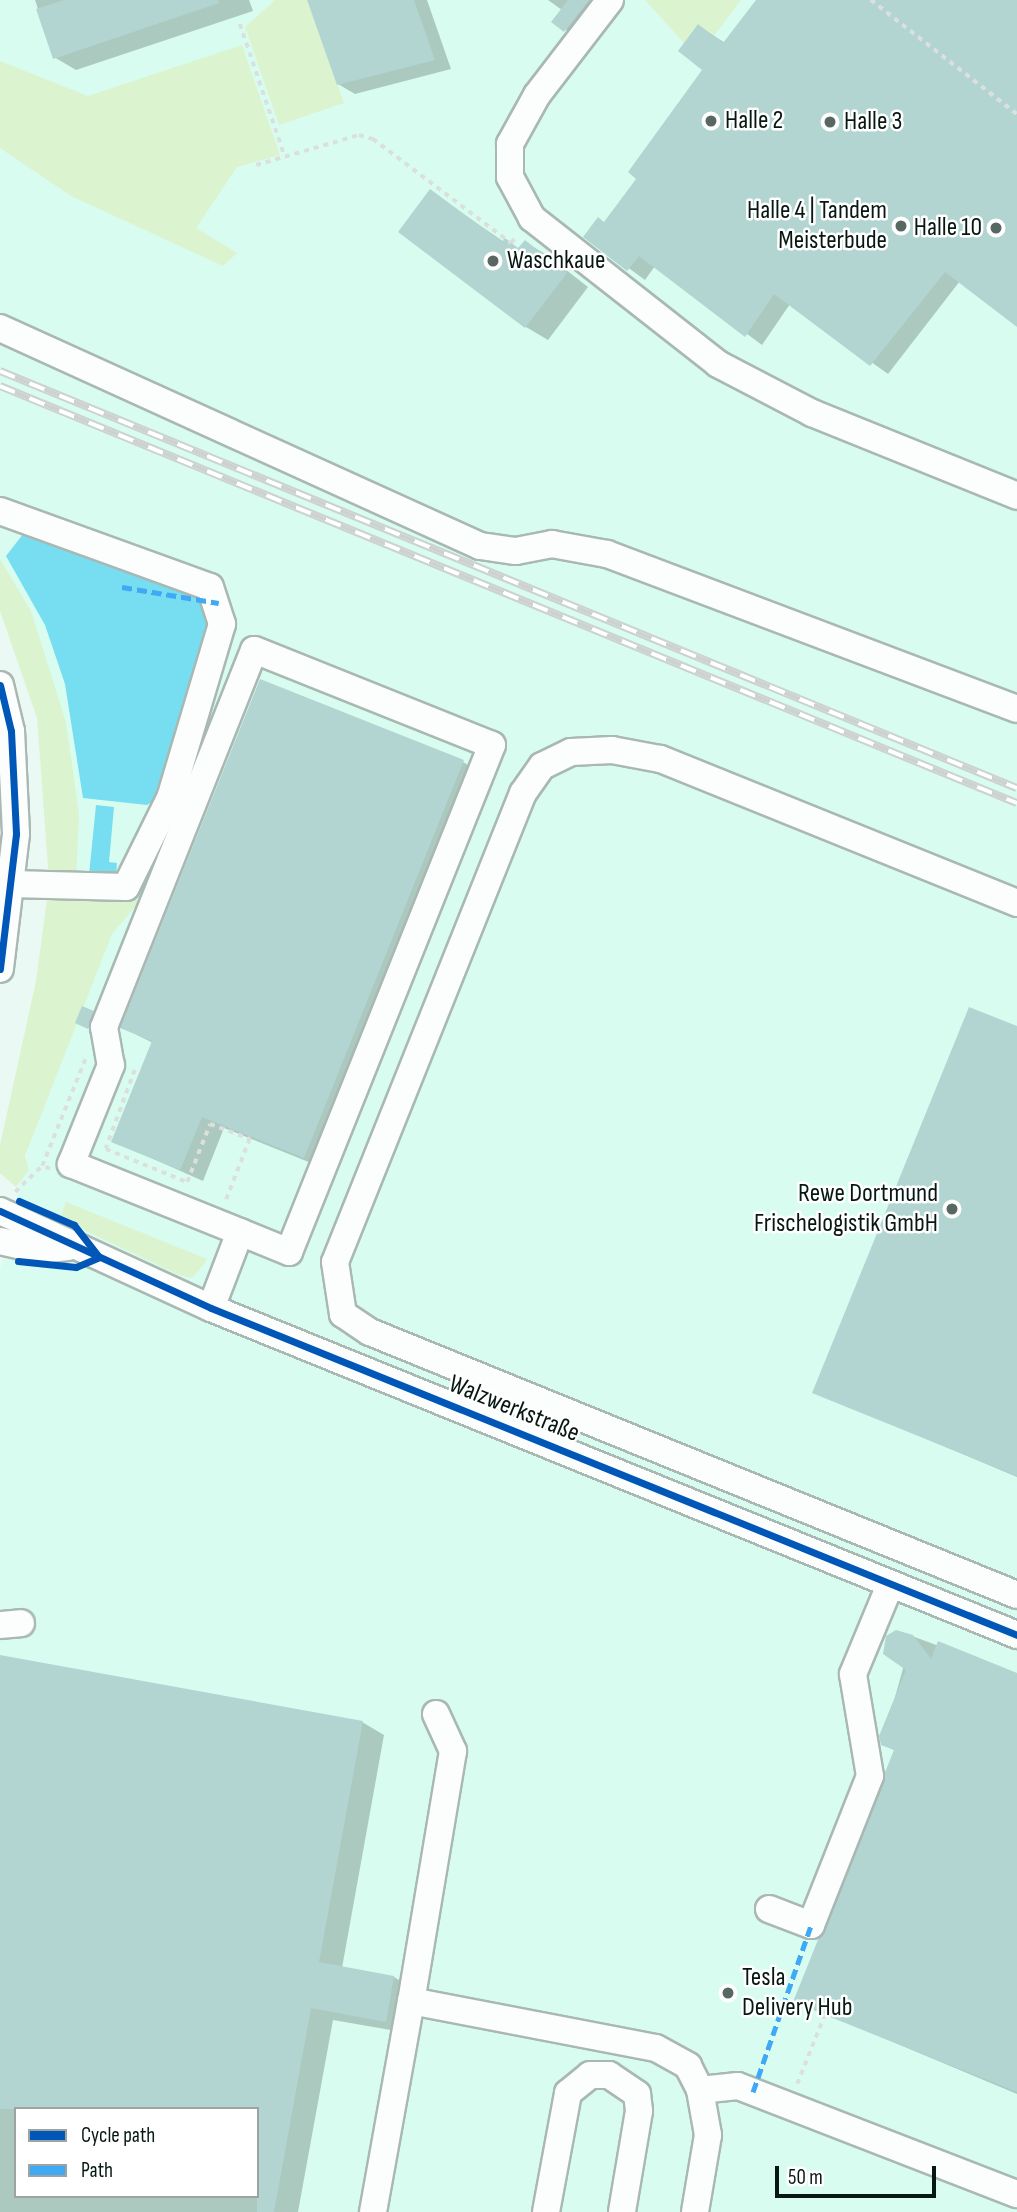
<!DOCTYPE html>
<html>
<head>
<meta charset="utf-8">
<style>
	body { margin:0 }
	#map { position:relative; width:1017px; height:2212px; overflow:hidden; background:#ebf9f4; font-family:"Sofia Sans Condensed",sans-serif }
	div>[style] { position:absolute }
	.built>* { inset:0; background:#d8fcf0 }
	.green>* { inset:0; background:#dbf4cf }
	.water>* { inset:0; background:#76def0 }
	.shadow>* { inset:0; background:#0003 }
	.building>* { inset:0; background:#b2d5d2 }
	.path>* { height:3.5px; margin-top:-1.75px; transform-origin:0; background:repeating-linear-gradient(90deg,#dbe0de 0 5px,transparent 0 10px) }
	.roads { filter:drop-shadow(2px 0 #a9b8b3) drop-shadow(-2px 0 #a9b8b3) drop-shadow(0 2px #a9b8b3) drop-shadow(0 -2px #a9b8b3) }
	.minor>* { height:26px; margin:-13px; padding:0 13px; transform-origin:13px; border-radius:13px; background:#fcfefd }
	.rail>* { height:8px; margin-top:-4px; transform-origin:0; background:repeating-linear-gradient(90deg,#fff 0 16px,#cdd2d0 0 32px); box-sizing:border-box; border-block:2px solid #cdd2d0 }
	.quiet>* { height:5px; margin-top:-2.5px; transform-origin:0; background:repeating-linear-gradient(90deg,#3fa9f5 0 10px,transparent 0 15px) }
	.cycleway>* { height:7px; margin:-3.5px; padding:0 3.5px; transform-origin:3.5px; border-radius:3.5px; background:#0057b8 }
	.dots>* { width:19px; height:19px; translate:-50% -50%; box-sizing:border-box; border:4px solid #fff; border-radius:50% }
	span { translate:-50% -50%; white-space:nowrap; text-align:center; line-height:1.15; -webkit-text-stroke:5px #fff; paint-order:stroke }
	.poi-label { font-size:26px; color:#071813 }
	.left { translate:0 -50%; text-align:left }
	.right { translate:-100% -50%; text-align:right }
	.street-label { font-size:26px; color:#071813 }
	.legend { position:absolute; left:14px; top:2107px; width:245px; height:91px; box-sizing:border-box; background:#fff; border:2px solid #9ca3a1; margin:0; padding:9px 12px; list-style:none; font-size:21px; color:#071813 }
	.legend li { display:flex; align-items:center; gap:14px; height:35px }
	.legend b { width:35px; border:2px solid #9ca3a1 }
	.scale { position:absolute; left:775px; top:2166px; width:161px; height:32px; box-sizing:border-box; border:4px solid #071813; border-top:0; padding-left:9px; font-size:21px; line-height:24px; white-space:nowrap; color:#071813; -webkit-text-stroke:5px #fff; paint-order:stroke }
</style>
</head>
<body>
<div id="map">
	<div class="built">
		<i style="clip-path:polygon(evenodd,0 0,1017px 0,1017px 2212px,0 2212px,0 1270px,73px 953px,38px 661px,0 592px,0 0,16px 2109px,257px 2109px,257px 2196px,16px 2196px,16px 2109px)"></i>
	</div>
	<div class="green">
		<i style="clip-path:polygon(275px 0,307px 0,344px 103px,279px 125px,245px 27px)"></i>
		<i style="clip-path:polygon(645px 0,741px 0,714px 36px,698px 24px,684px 43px)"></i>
		<i style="clip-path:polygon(242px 45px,280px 155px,237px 167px,196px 228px,237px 253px,223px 266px,71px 196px,0 148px,0 61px,88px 96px)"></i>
		<i style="clip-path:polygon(0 559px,31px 611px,66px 722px,79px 814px,76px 883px,49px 881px,37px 718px,0 611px)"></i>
		<i style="clip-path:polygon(48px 891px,141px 900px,112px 934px,25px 1156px,29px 1170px,16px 1187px,0 1173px,0 1145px,36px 981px)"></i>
		<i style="clip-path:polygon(66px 1202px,207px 1259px,205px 1263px,192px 1278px,179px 1275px,86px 1231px,61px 1215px)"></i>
	</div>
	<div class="water">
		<i style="clip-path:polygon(27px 529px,204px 593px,215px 622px,160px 797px,147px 805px,83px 798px,65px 684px,45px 625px,6px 556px)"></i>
		<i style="clip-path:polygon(96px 805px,114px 807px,109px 862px,117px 863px,116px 877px,89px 875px)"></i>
	</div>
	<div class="shadow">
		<i style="clip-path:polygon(35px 0,249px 0,253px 11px,76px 70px,54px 57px)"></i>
		<i style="clip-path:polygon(309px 0,427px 0,451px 69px,355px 94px,338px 84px)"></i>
		<i style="clip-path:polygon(548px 0,592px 0,605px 10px,582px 40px,554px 22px,562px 10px)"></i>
		<i style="clip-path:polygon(758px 0,1017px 0,1017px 324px,960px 281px,888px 374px,790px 304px,762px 345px,655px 266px,645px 280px,585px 236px,605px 223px,638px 179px,705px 69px,699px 26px,725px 43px)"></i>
		<i style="clip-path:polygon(430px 191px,504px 242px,520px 249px,525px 242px,547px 255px,588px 287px,548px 340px,526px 327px)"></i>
		<i style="clip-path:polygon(463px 762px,484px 775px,326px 1169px,224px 1128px,203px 1181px,113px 1141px,153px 1043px,123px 1028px)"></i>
		<i style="clip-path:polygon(93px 1012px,98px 1015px,93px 1030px,82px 1025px)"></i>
		<i style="clip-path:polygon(1017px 1028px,1017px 1477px,815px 1392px)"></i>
		<i style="clip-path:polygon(912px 1636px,1017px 1675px,1017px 2094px,795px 2001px,896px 1751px,882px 1744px)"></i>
		<i style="clip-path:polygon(evenodd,0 1657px,362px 1722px,384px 1735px,342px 1968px,394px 1977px,415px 1990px,408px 2033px,333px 2020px,298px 2212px,0 2212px,0 1657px,16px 2109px,257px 2109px,257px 2196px,16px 2196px,16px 2109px)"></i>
	</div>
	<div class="building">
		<i style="clip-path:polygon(64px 0,218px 0,219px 3px,53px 59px,36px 9px)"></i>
		<i style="clip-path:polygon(307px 0,414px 0,435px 60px,337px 85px)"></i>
		<i style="clip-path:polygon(568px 0,589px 0,564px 32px,551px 22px)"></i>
		<i style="clip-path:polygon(756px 0,1017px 0,1017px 327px,945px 272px,870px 366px,774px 294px,745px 337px,639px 256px,627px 271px,583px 237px,598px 217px,604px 222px,636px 179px,628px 172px,702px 70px,678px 51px,698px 24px,723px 43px)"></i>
		<i style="clip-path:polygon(430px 189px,502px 242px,505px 238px,518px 248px,525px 240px,567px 273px,525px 328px,398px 232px)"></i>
		<i style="clip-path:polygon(260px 679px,464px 760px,304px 1158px,202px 1117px,180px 1170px,111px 1142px,152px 1041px,120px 1028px)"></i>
		<i style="clip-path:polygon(82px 1006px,94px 1011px,88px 1029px,75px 1023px)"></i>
		<i style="clip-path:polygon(969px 1007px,1017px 1026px,1017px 1476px,812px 1393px)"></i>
		<i style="clip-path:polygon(896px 1630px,913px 1635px,931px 1659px,938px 1641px,1017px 1673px,1017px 2092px,793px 2002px,894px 1750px,881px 1745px,879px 1736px,906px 1670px,883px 1654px,886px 1636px)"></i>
		<i style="clip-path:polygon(0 1655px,363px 1721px,319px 1962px,394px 1976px,386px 2022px,311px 2008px,274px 2212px,257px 2212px,257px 2109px,0 2109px)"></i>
	</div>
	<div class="path">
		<i style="left:871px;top:0;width:185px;rotate:38deg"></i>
		<i style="left:240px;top:24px;width:140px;rotate:71.3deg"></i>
		<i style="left:256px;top:165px;width:107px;rotate:-16.2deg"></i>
		<i style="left:359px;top:135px;width:15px;rotate:16deg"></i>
		<i style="left:373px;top:139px;width:173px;rotate:37deg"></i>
		<i style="left:511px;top:243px;width:8px;rotate:-50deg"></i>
		<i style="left:135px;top:1070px;width:84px;rotate:110.2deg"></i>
		<i style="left:106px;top:1149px;width:87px;rotate:22.2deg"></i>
		<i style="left:50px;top:1169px;width:9px;rotate:-159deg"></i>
		<i style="left:42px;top:1166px;width:118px;rotate:-68deg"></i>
		<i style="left:187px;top:1182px;width:62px;rotate:-68.4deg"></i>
		<i style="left:210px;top:1124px;width:43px;rotate:20.6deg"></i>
		<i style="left:250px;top:1139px;width:69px;rotate:111.3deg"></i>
		<i style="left:15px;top:1192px;width:37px;rotate:-44deg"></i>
		<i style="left:797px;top:2084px;width:75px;rotate:-68.2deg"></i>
	</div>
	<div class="roads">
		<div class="minor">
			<i style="left:610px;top:0;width:120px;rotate:127.5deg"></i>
			<i style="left:537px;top:95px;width:56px;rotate:118.9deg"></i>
			<i style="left:510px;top:144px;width:33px;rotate:90deg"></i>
			<i style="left:510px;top:177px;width:47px;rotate:61.8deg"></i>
			<i style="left:532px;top:218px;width:236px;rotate:38.1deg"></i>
			<i style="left:718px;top:364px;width:106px;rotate:27.5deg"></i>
			<i style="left:812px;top:413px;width:221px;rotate:22deg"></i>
			<i style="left:0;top:328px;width:527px;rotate:24.43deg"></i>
			<i style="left:480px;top:546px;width:36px;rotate:8deg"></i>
			<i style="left:516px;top:551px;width:37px;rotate:-11deg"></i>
			<i style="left:552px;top:544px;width:56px;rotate:10.3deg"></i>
			<i style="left:607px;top:554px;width:438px;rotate:20.7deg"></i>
			<i style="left:0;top:511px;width:223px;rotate:19.9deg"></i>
			<i style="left:210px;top:587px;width:39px;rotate:72deg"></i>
			<i style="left:222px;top:624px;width:182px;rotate:106.6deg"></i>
			<i style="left:170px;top:798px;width:99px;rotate:116.3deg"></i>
			<i style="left:126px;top:887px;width:115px;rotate:-178.5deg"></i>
			<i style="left:0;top:685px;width:47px;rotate:76.6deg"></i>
			<i style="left:11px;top:731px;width:103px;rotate:87.2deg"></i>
			<i style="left:16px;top:834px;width:136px;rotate:96.8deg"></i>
			<i style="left:1017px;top:903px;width:385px;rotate:-158deg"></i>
			<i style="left:660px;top:759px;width:49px;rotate:-169.4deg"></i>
			<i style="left:612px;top:750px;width:41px;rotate:177.2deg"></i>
			<i style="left:571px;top:752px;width:32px;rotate:154deg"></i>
			<i style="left:542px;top:766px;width:33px;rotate:125deg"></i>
			<i style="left:523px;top:793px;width:505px;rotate:111.84deg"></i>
			<i style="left:335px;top:1262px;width:53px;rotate:81.3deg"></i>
			<i style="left:343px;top:1314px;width:32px;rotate:34deg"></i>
			<i style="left:370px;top:1332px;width:698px;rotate:22.12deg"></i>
			<i style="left:0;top:1211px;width:232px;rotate:24.7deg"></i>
			<i style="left:211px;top:1308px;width:870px;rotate:22.08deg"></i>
			<i style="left:0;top:1241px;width:41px;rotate:12.7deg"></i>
			<i style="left:40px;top:1250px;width:28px;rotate:-6deg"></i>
			<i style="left:211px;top:1308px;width:81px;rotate:-69.1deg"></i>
			<i style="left:240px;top:1232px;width:53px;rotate:22.2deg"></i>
			<i style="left:289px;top:1252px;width:546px;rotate:-68.18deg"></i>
			<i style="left:492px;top:745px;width:256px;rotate:-158.2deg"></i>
			<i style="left:254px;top:650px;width:406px;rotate:111.7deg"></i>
			<i style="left:104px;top:1027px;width:39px;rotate:80deg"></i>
			<i style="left:111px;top:1065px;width:107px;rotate:112deg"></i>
			<i style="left:71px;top:1164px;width:182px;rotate:21.9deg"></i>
			<i style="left:0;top:1625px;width:21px;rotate:-5deg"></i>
			<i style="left:436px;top:1714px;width:41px;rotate:65.3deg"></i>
			<i style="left:453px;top:1751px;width:254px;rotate:99.5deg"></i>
			<i style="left:411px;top:2001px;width:249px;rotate:10.9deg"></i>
			<i style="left:656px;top:2048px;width:37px;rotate:29deg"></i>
			<i style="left:688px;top:2066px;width:27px;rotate:63deg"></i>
			<i style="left:700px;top:2090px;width:46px;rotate:79.9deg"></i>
			<i style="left:708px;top:2135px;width:78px;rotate:99.6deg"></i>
			<i style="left:769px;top:1909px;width:45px;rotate:20.9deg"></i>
			<i style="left:811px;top:1925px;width:160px;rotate:-68.4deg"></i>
			<i style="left:870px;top:1776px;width:103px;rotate:-99.5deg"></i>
			<i style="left:853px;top:1674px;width:96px;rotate:-67.4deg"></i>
			<i style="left:700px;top:2090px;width:38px;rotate:-6deg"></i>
			<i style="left:738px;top:2086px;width:299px;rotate:21.2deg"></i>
			<i style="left:373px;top:2212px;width:214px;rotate:-79.8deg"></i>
			<i style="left:546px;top:2212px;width:121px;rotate:-79.5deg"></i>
			<i style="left:568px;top:2093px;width:28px;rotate:-39deg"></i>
			<i style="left:590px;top:2075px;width:19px"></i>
			<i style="left:609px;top:2075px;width:34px;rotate:34deg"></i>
			<i style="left:637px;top:2094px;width:17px;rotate:83deg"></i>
			<i style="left:639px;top:2111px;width:102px;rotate:99.6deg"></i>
		</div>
	</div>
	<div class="rail">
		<i style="left:0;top:371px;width:1099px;rotate:22.3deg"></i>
		<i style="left:0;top:386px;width:1099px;rotate:22.3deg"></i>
	</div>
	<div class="quiet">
		<i style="left:122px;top:587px;width:98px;rotate:9.4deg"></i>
		<i style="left:753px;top:2092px;width:177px;rotate:-70.8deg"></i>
	</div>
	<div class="cycleway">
		<i style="left:0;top:685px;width:47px;rotate:76.6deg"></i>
		<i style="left:11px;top:731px;width:103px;rotate:87.2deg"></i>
		<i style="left:16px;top:834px;width:136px;rotate:96.8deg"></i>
		<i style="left:0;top:1211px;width:232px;rotate:24.7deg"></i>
		<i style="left:211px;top:1308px;width:870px;rotate:22.08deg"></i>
		<i style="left:18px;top:1261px;width:58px;rotate:5.9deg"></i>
		<i style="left:76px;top:1267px;width:25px;rotate:-23deg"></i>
		<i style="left:99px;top:1257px;width:41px;rotate:-128deg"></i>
		<i style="left:74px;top:1225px;width:60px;rotate:-156.4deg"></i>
	</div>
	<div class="dots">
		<i style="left:711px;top:121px;background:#576762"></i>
		<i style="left:830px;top:122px;background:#576762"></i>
		<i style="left:901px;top:226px;background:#576762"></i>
		<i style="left:996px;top:228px;background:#576762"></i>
		<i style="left:493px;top:261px;background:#576762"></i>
		<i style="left:952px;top:1209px;background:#576762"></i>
		<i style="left:728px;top:1993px;background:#576762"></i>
	</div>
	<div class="poi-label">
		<span class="left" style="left:725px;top:121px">Halle 2</span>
		<span class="left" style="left:844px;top:122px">Halle 3</span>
		<span class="right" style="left:887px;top:226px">Halle 4 | Tandem<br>Meisterbude</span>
		<span class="right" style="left:982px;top:228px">Halle 10</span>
		<span class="left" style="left:507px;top:261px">Waschkaue</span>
		<span class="right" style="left:938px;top:1209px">Rewe Dortmund<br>Frischelogistik GmbH</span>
		<span class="left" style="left:742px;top:1993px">Tesla<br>Delivery Hub</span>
	</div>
	<div class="street-label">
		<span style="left:514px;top:1409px;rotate:22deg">Walzwerkstraße</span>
	</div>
	<ul class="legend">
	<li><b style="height:9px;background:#0057b8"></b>Cycle path</li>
	<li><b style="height:9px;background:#3fa9f5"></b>Path</li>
	</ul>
	<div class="scale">50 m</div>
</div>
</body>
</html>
